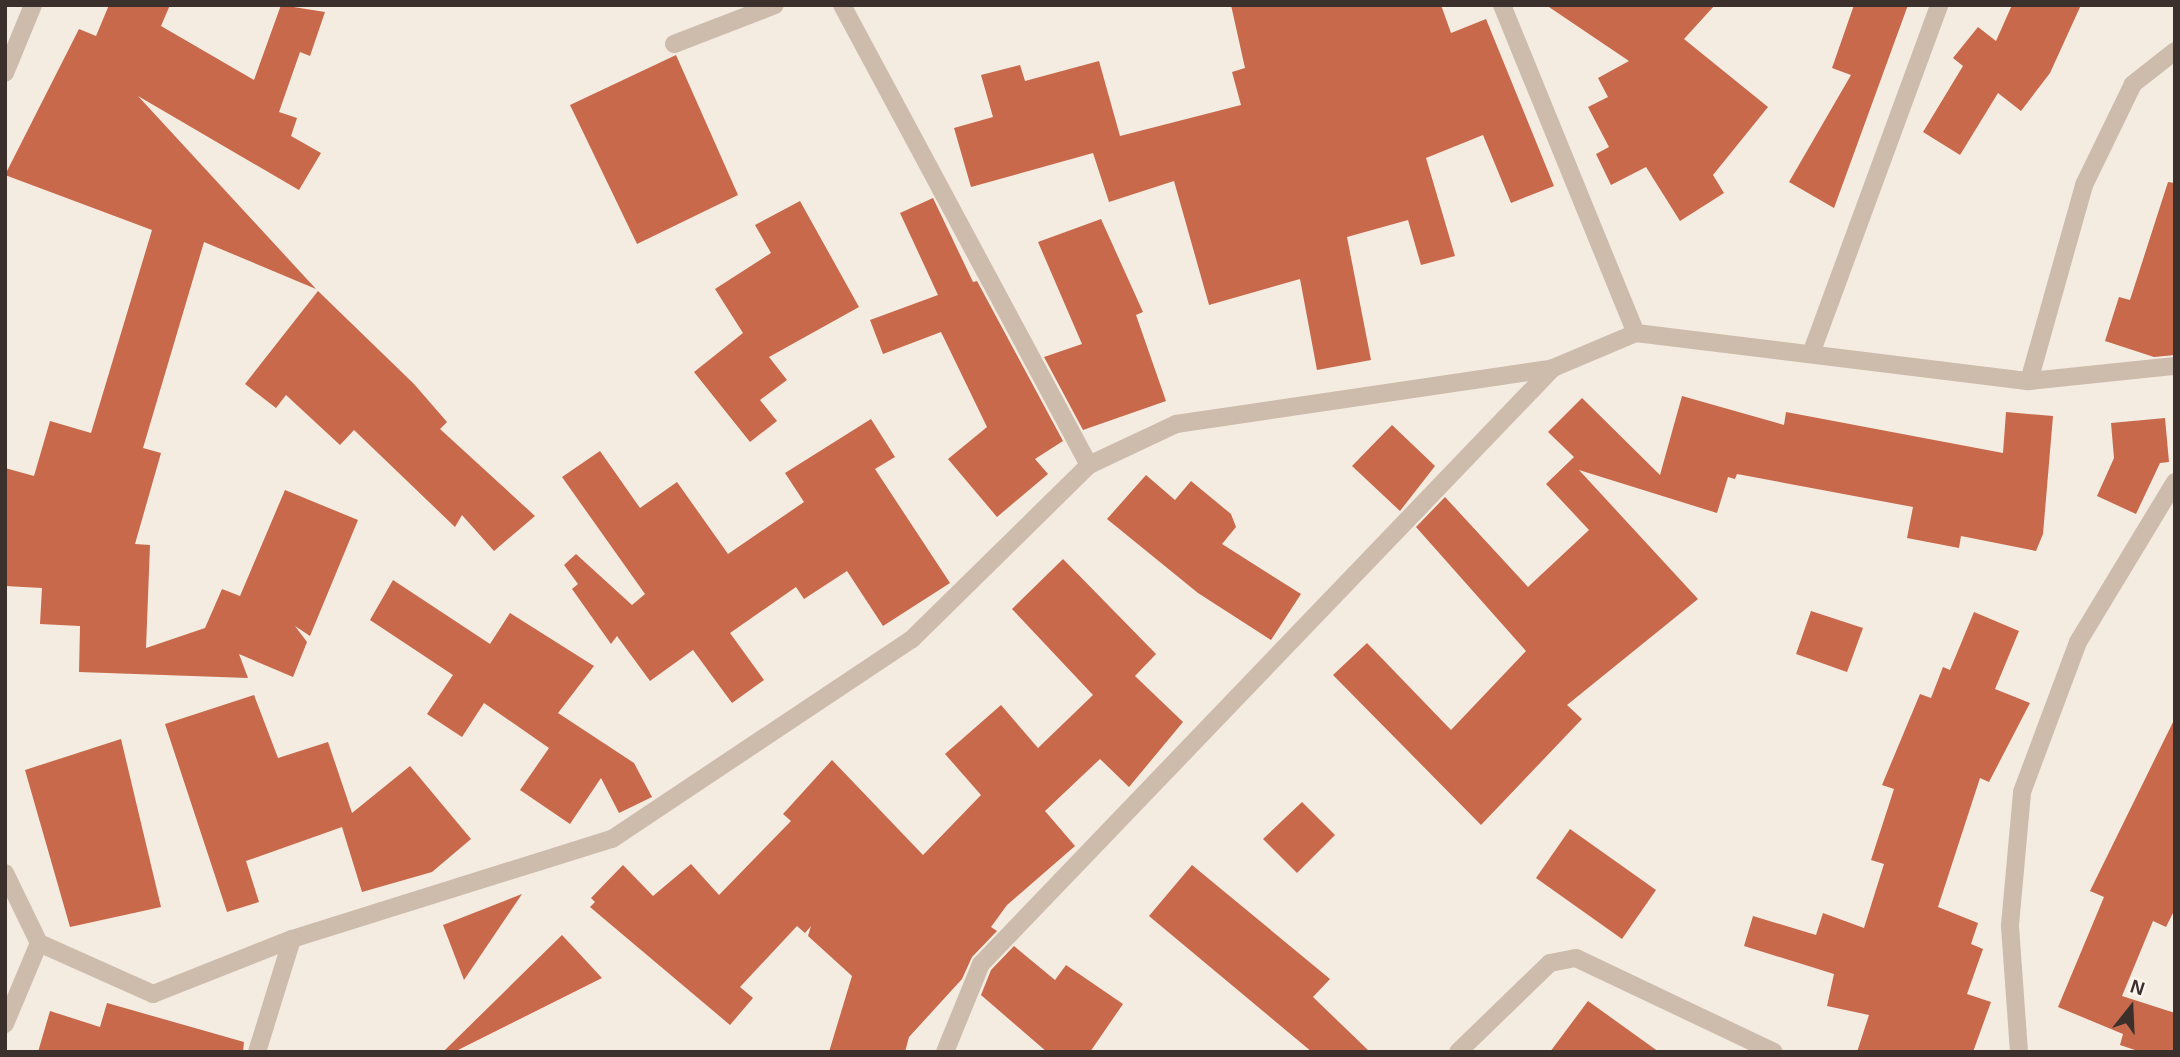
<!DOCTYPE html>
<html>
<head>
<meta charset="utf-8">
<style>
	body { margin:0 }
	#map { position:relative; width:2180px; height:1057px; overflow:hidden; background:#f4ebe1; font-family:Helvetica,sans-serif }
	div>[style] { position:absolute }
	.building>* { inset:0; background:#c8694b }
	.street>* { height:18px; margin:-9px; padding:0 9px; transform-origin:9px; border-radius:9px; background:#cdbbac }
	span { translate:-50% -50%; white-space:nowrap; text-align:center; line-height:1.15; -webkit-text-stroke:5px #fbf5ee; paint-order:stroke }
	.frame { position:absolute; inset:0; border:7px solid #3b302b; pointer-events:none }
	.north { position:absolute; left:2096px; top:973px; width:70px; height:70px; -webkit-text-stroke:5px #fbf5ee; paint-order:stroke; rotate:18deg; font-size:19px; font-weight:700; line-height:28px; text-align:center; color:#3b302b }
	.north::after { content:''; display:block; margin:auto; width:24px; height:32px; background:#3b302b; clip-path:polygon(50% 0,100% 100%,50% 72%,0 100%) }
</style>
</head>
<body>
<div id="map">
	<div class="building">
		<i style="clip-path:polygon(109px 5px,170px 5px,161px 26px,254px 80px,281px 5px,325px 12px,310px 56px,300px 52px,279px 112px,297px 118px,291px 136px,321px 153px,299px 190px,138px 96px,316px 289px,204px 242px,143px 448px,161px 453px,135px 544px,150px 545px,146px 648px,205px 628px,222px 589px,240px 596px,285px 490px,358px 520px,310px 636px,295px 626px,307px 642px,293px 677px,239px 654px,248px 678px,79px 672px,80px 626px,40px 624px,42px 588px,5px 586px,5px 468px,34px 476px,50px 421px,91px 433px,152px 230px,5px 175px,79px 29px,96px 36px)"></i>
		<i style="clip-path:polygon(1231px 5px,1441px 5px,1451px 33px,1486px 19px,1554px 186px,1511px 203px,1483px 135px,1426px 158px,1455px 256px,1421px 265px,1408px 220px,1347px 237px,1371px 360px,1317px 370px,1300px 279px,1209px 305px,1174px 181px,1109px 202px,1093px 153px,971px 187px,954px 128px,993px 117px,981px 75px,1020px 65px,1025px 81px,1099px 61px,1120px 136px,1241px 105px,1232px 72px,1245px 68px)"></i>
		<i style="clip-path:polygon(1546px 5px,1715px 5px,1684px 39px,1768px 107px,1713px 175px,1724px 193px,1680px 221px,1646px 167px,1611px 185px,1596px 154px,1609px 147px,1588px 107px,1608px 97px,1598px 78px,1629px 61px)"></i>
		<i style="clip-path:polygon(1854px 5px,1908px 5px,1834px 208px,1789px 182px,1851px 75px,1832px 68px)"></i>
		<i style="clip-path:polygon(2012px 5px,2081px 5px,2050px 73px,2021px 111px,1998px 93px,1960px 155px,1923px 132px,1963px 66px,1953px 58px,1978px 27px,1996px 41px)"></i>
		<i style="clip-path:polygon(676px 55px,738px 195px,637px 244px,570px 105px)"></i>
		<i style="clip-path:polygon(2168px 182px,2175px 183px,2175px 355px,2154px 357px,2105px 341px,2119px 297px,2130px 300px)"></i>
		<i style="clip-path:polygon(933px 198px,973px 282px,977px 281px,1063px 441px,1035px 459px,1048px 474px,997px 517px,948px 459px,987px 427px,941px 332px,883px 354px,870px 320px,938px 295px,900px 213px)"></i>
		<i style="clip-path:polygon(800px 201px,859px 307px,769px 357px,787px 380px,760px 400px,777px 421px,750px 442px,694px 372px,743px 333px,715px 289px,771px 253px,755px 225px)"></i>
		<i style="clip-path:polygon(1101px 219px,1143px 312px,1136px 315px,1166px 401px,1083px 430px,1044px 357px,1082px 344px,1038px 242px)"></i>
		<i style="clip-path:polygon(318px 291px,414px 384px,447px 422px,440px 429px,535px 516px,494px 551px,462px 515px,455px 527px,354px 430px,340px 445px,286px 395px,276px 408px,245px 384px)"></i>
		<i style="clip-path:polygon(1682px 396px,1784px 425px,1786px 412px,2003px 453px,2006px 412px,2053px 416px,2043px 534px,2036px 551px,1961px 536px,1959px 548px,1907px 538px,1913px 507px,1737px 474px,1735px 479px,1728px 477px,1717px 513px,1579px 470px,1698px 599px,1567px 705px,1582px 719px,1481px 825px,1333px 675px,1367px 643px,1451px 730px,1526px 651px,1416px 527px,1445px 497px,1528px 587px,1589px 530px,1546px 484px,1574px 457px,1548px 432px,1582px 398px,1660px 475px)"></i>
		<i style="clip-path:polygon(2165px 418px,2169px 462px,2160px 463px,2136px 514px,2097px 496px,2114px 458px,2111px 423px)"></i>
		<i style="clip-path:polygon(871px 419px,895px 457px,875px 469px,950px 583px,883px 626px,847px 571px,804px 599px,796px 587px,730px 633px,764px 680px,732px 703px,693px 650px,650px 681px,617px 636px,611px 644px,572px 589px,578px 584px,564px 565px,576px 554px,632px 605px,645px 594px,562px 477px,600px 451px,640px 508px,677px 482px,728px 554px,804px 502px,785px 473px)"></i>
		<i style="clip-path:polygon(1392px 425px,1435px 466px,1400px 511px,1352px 466px)"></i>
		<i style="clip-path:polygon(1146px 475px,1175px 500px,1191px 481px,1231px 514px,1236px 527px,1222px 544px,1301px 594px,1271px 640px,1198px 593px,1107px 519px)"></i>
		<i style="clip-path:polygon(1063px 559px,1156px 654px,1135px 676px,1183px 722px,1129px 787px,1100px 759px,1045px 811px,1075px 846px,1007px 905px,991px 927px,997px 931px,972px 957px,962px 979px,909px 1037px,905px 1052px,829px 1052px,852px 976px,808px 936px,811px 926px,805px 933px,797px 926px,740px 987px,753px 998px,730px 1025px,590px 907px,595px 902px,591px 898px,623px 865px,653px 896px,691px 864px,719px 895px,791px 821px,783px 814px,832px 760px,923px 855px,981px 795px,945px 754px,1001px 705px,1038px 748px,1093px 695px,1012px 609px)"></i>
		<i style="clip-path:polygon(393px 580px,490px 644px,510px 613px,594px 666px,558px 713px,634px 763px,652px 797px,619px 813px,601px 778px,570px 824px,520px 790px,549px 748px,484px 703px,462px 737px,427px 714px,453px 675px,370px 620px)"></i>
		<i style="clip-path:polygon(1811px 611px,1863px 628px,1847px 672px,1796px 654px)"></i>
		<i style="clip-path:polygon(1974px 612px,2019px 631px,1995px 689px,2030px 703px,1989px 782px,1980px 778px,1938px 907px,1978px 923px,1971px 944px,1983px 949px,1967px 994px,1991px 1002px,1973px 1052px,1857px 1052px,1869px 1015px,1827px 1006px,1834px 974px,1744px 946px,1753px 916px,1816px 935px,1823px 913px,1864px 928px,1884px 864px,1871px 860px,1894px 789px,1882px 785px,1920px 694px,1931px 698px,1943px 667px,1950px 670px)"></i>
		<i style="clip-path:polygon(254px 695px,278px 758px,328px 742px,352px 813px,410px 766px,471px 839px,432px 872px,362px 892px,342px 827px,246px 861px,259px 902px,227px 912px,165px 724px)"></i>
		<i style="clip-path:polygon(2175px 718px,2175px 909px,2166px 927px,2153px 921px,2122px 996px,2175px 1013px,2175px 1052px,2141px 1052px,2120px 1045px,2123px 1034px,2058px 1007px,2104px 897px,2090px 891px)"></i>
		<i style="clip-path:polygon(121px 739px,161px 907px,70px 927px,25px 770px)"></i>
		<i style="clip-path:polygon(1302px 802px,1335px 835px,1297px 873px,1263px 839px)"></i>
		<i style="clip-path:polygon(1570px 829px,1656px 890px,1622px 939px,1536px 878px)"></i>
		<i style="clip-path:polygon(1192px 865px,1330px 979px,1313px 997px,1370px 1052px,1312px 1052px,1149px 916px)"></i>
		<i style="clip-path:polygon(522px 894px,464px 980px,443px 925px)"></i>
		<i style="clip-path:polygon(562px 935px,602px 978px,454px 1052px,443px 1052px)"></i>
		<i style="clip-path:polygon(1014px 946px,1055px 980px,1066px 965px,1123px 1004px,1090px 1052px,1047px 1052px,981px 995px,991px 970px)"></i>
		<i style="clip-path:polygon(1588px 1001px,1659px 1052px,1550px 1052px)"></i>
		<i style="clip-path:polygon(107px 1003px,244px 1042px,243px 1052px,38px 1052px,50px 1011px,100px 1027px)"></i>
	</div>
	<div class="street">
		<i style="left:842px;top:5px;width:522px;rotate:61.77deg"></i>
		<i style="left:1502px;top:5px;width:354px;rotate:67.8deg"></i>
		<i style="left:674px;top:44px;width:108px;rotate:-21.1deg"></i>
		<i style="left:5px;top:73px;width:74px;rotate:-67.6deg"></i>
		<i style="left:1812px;top:351px;width:369px;rotate:-69.8deg"></i>
		<i style="left:2029px;top:381px;width:204px;rotate:-74.3deg"></i>
		<i style="left:2084px;top:185px;width:112px;rotate:-64.1deg"></i>
		<i style="left:2133px;top:84px;width:53px;rotate:-38.2deg"></i>
		<i style="left:5px;top:873px;width:78px;rotate:64.1deg"></i>
		<i style="left:39px;top:943px;width:88px;rotate:112.8deg"></i>
		<i style="left:39px;top:943px;width:125px;rotate:24.1deg"></i>
		<i style="left:153px;top:994px;width:149px;rotate:-21.6deg"></i>
		<i style="left:292px;top:939px;width:335px;rotate:-17.4deg"></i>
		<i style="left:612px;top:839px;width:361px;rotate:-33.7deg"></i>
		<i style="left:912px;top:639px;width:248px;rotate:-44.5deg"></i>
		<i style="left:1089px;top:465px;width:96px;rotate:-25.2deg"></i>
		<i style="left:1176px;top:424px;width:381px;rotate:-8.4deg"></i>
		<i style="left:1553px;top:368px;width:90px;rotate:-22.9deg"></i>
		<i style="left:1636px;top:333px;width:396px;rotate:7deg"></i>
		<i style="left:2029px;top:381px;width:147px;rotate:-5.9deg"></i>
		<i style="left:257px;top:1052px;width:118px;rotate:-72.8deg"></i>
		<i style="left:945px;top:1052px;width:95px;rotate:-67.8deg"></i>
		<i style="left:981px;top:964px;width:826px;rotate:-46.18deg"></i>
		<i style="left:1458px;top:1052px;width:128px;rotate:-44.1deg"></i>
		<i style="left:1550px;top:963px;width:26px;rotate:-11deg"></i>
		<i style="left:1576px;top:958px;width:219px;rotate:25.4deg"></i>
		<i style="left:2019px;top:1052px;width:127px;rotate:-94.1deg"></i>
		<i style="left:2010px;top:925px;width:134px;rotate:-84.8deg"></i>
		<i style="left:2022px;top:792px;width:160px;rotate:-69.5deg"></i>
		<i style="left:2078px;top:642px;width:187px;rotate:-58.8deg"></i>
	</div>
	<div class="frame"></div>
	<div class="north">N</div>
</div>
</body>
</html>
